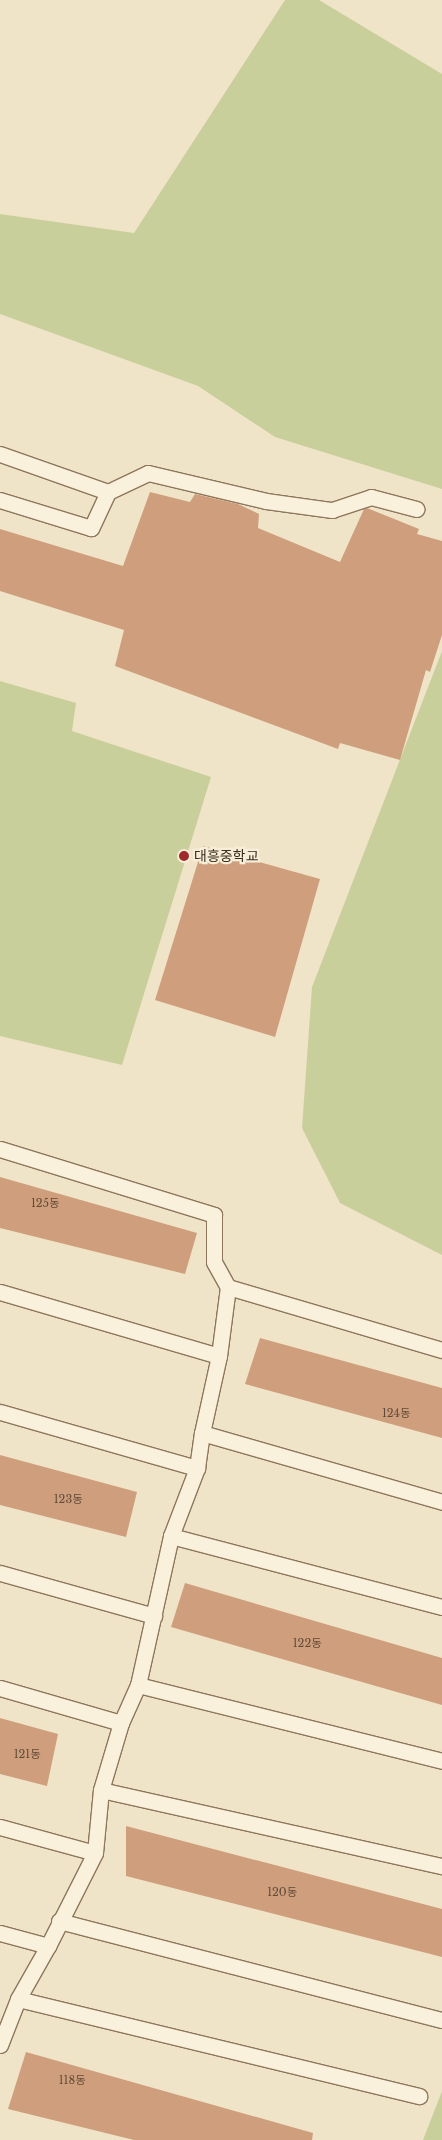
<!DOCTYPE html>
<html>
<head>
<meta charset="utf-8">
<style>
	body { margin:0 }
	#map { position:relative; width:442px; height:2140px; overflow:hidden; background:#f0e4c8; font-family:"Libre Baskerville","Noto Sans KR",serif }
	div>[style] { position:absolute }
	.green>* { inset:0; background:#c9cf9b }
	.building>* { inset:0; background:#cf9f7d }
	.roads { filter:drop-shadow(1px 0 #8d765c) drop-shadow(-1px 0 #8d765c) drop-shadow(0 1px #8d765c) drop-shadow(0 -1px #8d765c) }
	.lane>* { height:15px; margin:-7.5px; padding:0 7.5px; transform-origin:7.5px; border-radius:7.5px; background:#faf1dc }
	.dots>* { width:14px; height:14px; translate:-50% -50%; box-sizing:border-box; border:2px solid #f7eed8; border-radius:50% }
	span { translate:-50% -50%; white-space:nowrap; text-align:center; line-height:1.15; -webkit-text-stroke:4.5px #f7eed8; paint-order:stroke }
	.number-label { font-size:11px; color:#624a37 }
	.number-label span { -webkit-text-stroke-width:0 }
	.poi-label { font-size:14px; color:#3d2e20 }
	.left { translate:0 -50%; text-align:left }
</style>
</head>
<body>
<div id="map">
	<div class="green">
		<i style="clip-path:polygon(285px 0,319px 0,442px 74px,442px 489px,275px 437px,198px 386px,0 314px,0 214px,134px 233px)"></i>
		<i style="clip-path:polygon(442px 651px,442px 1255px,340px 1203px,302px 1128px,312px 987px)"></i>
		<i style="clip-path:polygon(0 681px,76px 703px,72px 731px,211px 777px,122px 1065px,0 1036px)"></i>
		<i style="clip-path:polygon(442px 2091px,442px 2140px,423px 2140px)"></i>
	</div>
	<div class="building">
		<i style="clip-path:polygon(150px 492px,190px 502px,195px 494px,238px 504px,259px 514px,258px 528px,340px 562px,364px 509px,367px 508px,419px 529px,417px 534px,442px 541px,442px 635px,430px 672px,426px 670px,400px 760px,340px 743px,338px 749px,115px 666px,124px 630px,0 591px,0 529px,123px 566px)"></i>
		<i style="clip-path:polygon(203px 846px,320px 879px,275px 1037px,155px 1000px)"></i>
		<i style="clip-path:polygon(0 1177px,197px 1233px,185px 1274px,0 1228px)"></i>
		<i style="clip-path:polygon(260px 1338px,442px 1388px,442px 1438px,245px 1384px)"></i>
		<i style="clip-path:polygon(0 1455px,137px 1492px,126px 1537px,0 1505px)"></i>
		<i style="clip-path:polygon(185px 1583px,442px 1658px,442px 1705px,171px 1627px)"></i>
		<i style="clip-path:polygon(0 1718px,58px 1734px,47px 1786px,0 1774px)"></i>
		<i style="clip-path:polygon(126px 1826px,442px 1909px,442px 1957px,126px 1876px)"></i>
		<i style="clip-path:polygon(26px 2052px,313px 2133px,312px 2140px,134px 2140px,8px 2109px)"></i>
	</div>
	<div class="roads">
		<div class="lane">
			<i style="left:0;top:454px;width:114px;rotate:19.4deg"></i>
			<i style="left:108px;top:492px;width:40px;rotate:115deg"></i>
			<i style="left:91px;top:528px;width:95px;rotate:-162.9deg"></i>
			<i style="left:108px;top:492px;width:44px;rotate:-25.4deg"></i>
			<i style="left:148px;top:473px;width:121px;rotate:13.3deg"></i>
			<i style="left:266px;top:501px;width:67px;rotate:7.8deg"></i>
			<i style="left:332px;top:510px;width:41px;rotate:-18.4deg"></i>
			<i style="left:371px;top:497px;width:47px;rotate:14.9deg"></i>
			<i style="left:0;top:1149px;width:224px;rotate:17.1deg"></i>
			<i style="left:214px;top:1215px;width:47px;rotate:90deg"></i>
			<i style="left:214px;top:1262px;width:29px;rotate:61deg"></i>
			<i style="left:0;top:1292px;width:228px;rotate:16.3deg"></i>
			<i style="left:0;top:1412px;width:205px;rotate:15.9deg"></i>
			<i style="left:202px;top:1433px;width:250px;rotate:16deg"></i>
			<i style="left:171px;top:1536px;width:280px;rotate:14.7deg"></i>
			<i style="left:0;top:1573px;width:160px;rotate:15.6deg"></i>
			<i style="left:138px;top:1685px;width:313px;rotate:14deg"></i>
			<i style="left:0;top:1688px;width:126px;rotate:16.1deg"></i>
			<i style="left:101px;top:1790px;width:349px;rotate:12.6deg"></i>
			<i style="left:0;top:1827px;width:98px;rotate:15.3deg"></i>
			<i style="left:59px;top:1921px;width:395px;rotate:14.5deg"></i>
			<i style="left:0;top:1933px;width:50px;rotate:15.2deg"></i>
			<i style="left:18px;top:1999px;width:413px;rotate:13.6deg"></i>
			<i style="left:0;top:2045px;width:49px;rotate:-68.6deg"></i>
			<i style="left:18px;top:1999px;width:61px;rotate:-60.5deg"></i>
			<i style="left:48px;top:1946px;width:104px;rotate:-63.2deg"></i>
			<i style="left:95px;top:1853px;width:63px;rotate:-84.6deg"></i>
			<i style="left:101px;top:1790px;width:70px;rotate:-73.4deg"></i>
			<i style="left:121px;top:1723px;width:42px;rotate:-65.9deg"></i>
			<i style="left:138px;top:1685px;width:153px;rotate:-77.5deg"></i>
			<i style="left:171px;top:1536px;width:73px;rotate:-69.1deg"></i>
			<i style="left:197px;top:1468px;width:35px;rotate:-82deg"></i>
			<i style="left:202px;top:1433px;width:79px;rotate:-77.6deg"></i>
			<i style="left:219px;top:1356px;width:70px;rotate:-82.6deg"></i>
			<i style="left:228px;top:1287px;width:223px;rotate:16.4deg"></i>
		</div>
	</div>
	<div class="dots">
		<i style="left:184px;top:856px;background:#9e2a2b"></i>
	</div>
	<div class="number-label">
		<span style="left:45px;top:1203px">125동</span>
		<span style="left:396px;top:1413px">124동</span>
		<span style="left:68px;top:1499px">123동</span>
		<span style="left:307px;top:1643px">122동</span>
		<span style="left:27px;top:1754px">121동</span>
		<span style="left:282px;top:1892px">120동</span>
		<span style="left:72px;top:2080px">118동</span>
	</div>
	<div class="poi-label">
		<span class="left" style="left:194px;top:856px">대흥중학교</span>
	</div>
</div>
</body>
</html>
